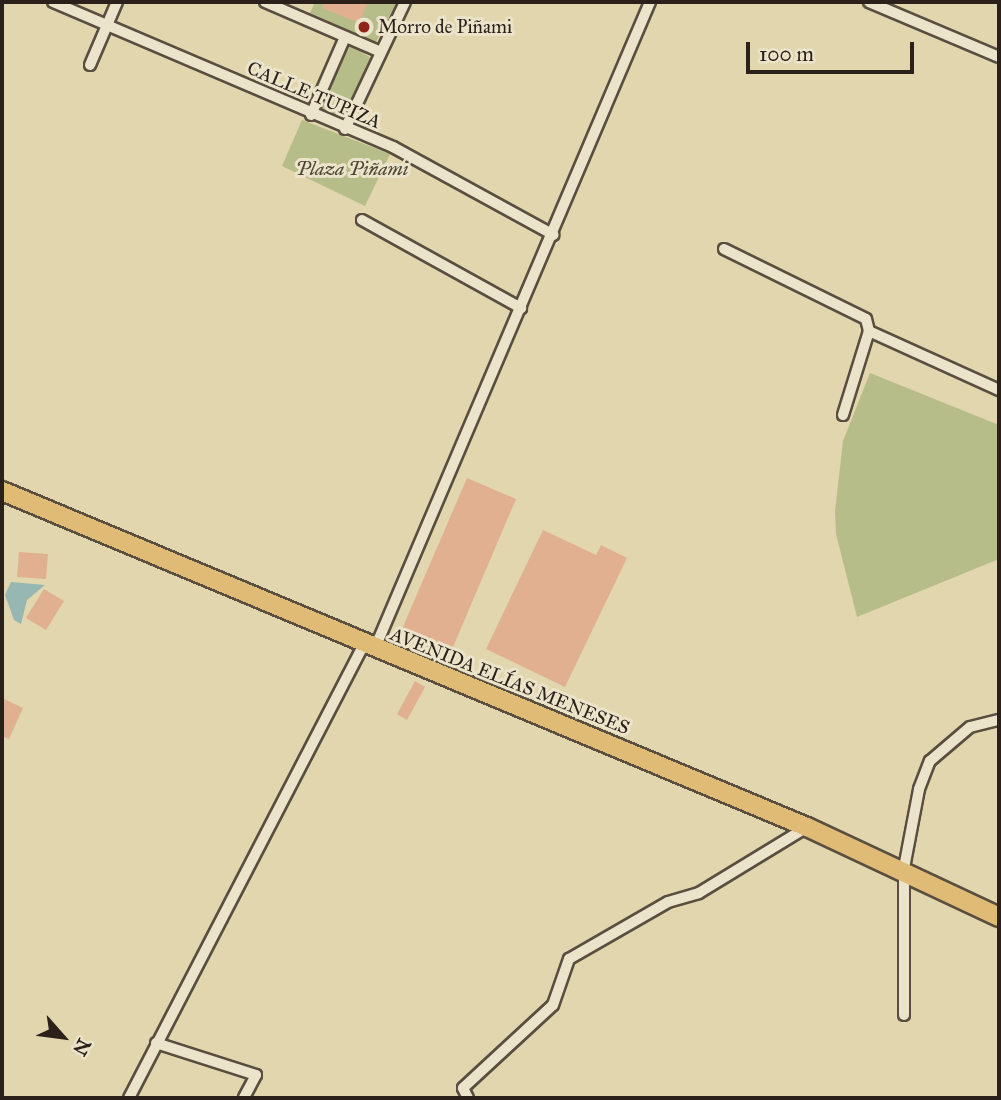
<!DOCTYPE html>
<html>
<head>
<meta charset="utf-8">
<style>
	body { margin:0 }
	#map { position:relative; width:1001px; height:1100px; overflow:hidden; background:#e1d6ad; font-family:"IM FELL Great Primer",serif }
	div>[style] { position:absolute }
	.green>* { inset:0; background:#b6bd88 }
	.water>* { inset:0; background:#97b7b3 }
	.building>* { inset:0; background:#e0b090 }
	.roads { filter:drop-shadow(2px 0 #594e3f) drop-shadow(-2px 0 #594e3f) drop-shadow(0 2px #594e3f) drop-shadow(0 -2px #594e3f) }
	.minor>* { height:10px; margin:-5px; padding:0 5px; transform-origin:5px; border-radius:5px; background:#ece4ca }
	.primary>* { height:18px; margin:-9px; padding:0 9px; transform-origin:9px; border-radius:9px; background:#e0bb76 }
	.dots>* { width:19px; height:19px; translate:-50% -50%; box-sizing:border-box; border:4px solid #ece4ca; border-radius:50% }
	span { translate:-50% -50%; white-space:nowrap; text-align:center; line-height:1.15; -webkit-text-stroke:6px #ece4ca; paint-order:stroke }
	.poi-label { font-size:19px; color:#2c201a }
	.left { translate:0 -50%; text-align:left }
	.street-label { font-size:19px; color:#2c201a }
	.park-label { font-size:19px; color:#4e4736; font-style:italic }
	.frame { position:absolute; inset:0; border:4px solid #2c201a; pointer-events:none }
	.north { position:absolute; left:28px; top:1002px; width:70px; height:70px; -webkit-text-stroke:5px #ece4ca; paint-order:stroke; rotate:118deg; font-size:19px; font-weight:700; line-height:28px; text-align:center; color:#2c201a }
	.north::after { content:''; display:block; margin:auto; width:24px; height:32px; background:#2c201a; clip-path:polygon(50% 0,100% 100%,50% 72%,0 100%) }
	.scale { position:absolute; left:746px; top:42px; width:168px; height:32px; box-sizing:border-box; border:4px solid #2c201a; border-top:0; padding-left:9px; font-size:21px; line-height:24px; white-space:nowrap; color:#2c201a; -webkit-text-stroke:5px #ece4ca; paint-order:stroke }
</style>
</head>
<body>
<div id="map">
	<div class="green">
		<i style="clip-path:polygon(315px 2px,397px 2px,376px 42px,310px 13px)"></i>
		<i style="clip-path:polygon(352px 46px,371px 58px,345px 118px,339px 120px,320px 108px,345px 48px)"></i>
		<i style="clip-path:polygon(302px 120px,390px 154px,365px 206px,282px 166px)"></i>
		<i style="clip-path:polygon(870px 373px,999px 425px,999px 559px,857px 617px,836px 534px,835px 511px,843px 441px)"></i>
	</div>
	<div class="water">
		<i style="clip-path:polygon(11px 582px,45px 585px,27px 600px,21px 624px,14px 620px,5px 595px)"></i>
	</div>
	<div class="building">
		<i style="clip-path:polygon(325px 2px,368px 2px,359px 23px,322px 8px)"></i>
		<i style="clip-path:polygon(467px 478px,516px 499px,453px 647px,439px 641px,435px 651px,399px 636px)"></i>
		<i style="clip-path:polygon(543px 530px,596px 555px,601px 545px,627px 558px,565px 687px,486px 649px)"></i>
		<i style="clip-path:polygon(19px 552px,48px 554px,46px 579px,17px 577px)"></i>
		<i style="clip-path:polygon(44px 589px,64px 601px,46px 630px,26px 618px)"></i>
		<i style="clip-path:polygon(415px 681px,425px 687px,407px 720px,397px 714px)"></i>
		<i style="clip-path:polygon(2px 698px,23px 708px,9px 739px,2px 736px)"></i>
	</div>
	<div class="roads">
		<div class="minor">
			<i style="left:53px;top:2px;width:370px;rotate:23.1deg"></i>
			<i style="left:393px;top:147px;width:183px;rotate:28.7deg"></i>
			<i style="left:265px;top:2px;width:124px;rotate:23.3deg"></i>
			<i style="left:869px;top:2px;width:141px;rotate:22.9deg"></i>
			<i style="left:90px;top:65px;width:69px;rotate:-66.8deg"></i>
			<i style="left:311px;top:115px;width:85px;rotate:-66.4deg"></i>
			<i style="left:345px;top:129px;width:140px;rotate:-64.7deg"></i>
			<i style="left:362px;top:220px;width:182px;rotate:29deg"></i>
			<i style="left:724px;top:249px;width:158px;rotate:26.2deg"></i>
			<i style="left:866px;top:319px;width:12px;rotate:76deg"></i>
			<i style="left:869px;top:331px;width:88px;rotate:107.2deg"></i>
			<i style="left:869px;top:331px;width:143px;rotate:24.4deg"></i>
			<i style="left:375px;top:648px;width:702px;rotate:-66.94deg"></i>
			<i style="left:904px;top:1015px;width:147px;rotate:-90deg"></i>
			<i style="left:904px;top:868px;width:80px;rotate:-79.2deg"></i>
			<i style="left:919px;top:789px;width:30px;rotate:-69deg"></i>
			<i style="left:930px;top:761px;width:52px;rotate:-40.4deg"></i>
			<i style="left:970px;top:727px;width:30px;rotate:-14deg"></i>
			<i style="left:156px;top:1043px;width:105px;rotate:17.7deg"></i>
			<i style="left:256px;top:1075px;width:26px;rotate:118deg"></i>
			<i style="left:129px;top:1098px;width:511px;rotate:-62.63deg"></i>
			<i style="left:468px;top:1098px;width:11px;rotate:-117deg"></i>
			<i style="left:463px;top:1088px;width:122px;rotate:-42.7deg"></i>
			<i style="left:553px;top:1005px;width:49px;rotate:-70.8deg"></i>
			<i style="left:569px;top:959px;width:114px;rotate:-29.9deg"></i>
			<i style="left:668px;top:902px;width:32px;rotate:-16deg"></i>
			<i style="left:699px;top:893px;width:127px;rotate:-31.4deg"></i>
		</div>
		<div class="primary">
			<i style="left:2px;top:491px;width:872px;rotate:22.66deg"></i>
			<i style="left:807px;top:827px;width:212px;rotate:25.1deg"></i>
		</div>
	</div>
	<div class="dots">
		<i style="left:364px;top:27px;background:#8f2418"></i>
	</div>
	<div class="poi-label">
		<span class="left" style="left:378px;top:27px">Morro de Piñami</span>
	</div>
	<div class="street-label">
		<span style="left:314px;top:95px;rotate:23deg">CALLE TUPIZA</span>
		<span style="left:510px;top:681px;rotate:22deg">AVENIDA ELÍAS MENESES</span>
	</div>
	<div class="park-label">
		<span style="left:352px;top:169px">Plaza Piñami</span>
	</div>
	<div class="frame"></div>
	<div class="north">N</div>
	<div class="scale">100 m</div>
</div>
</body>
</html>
